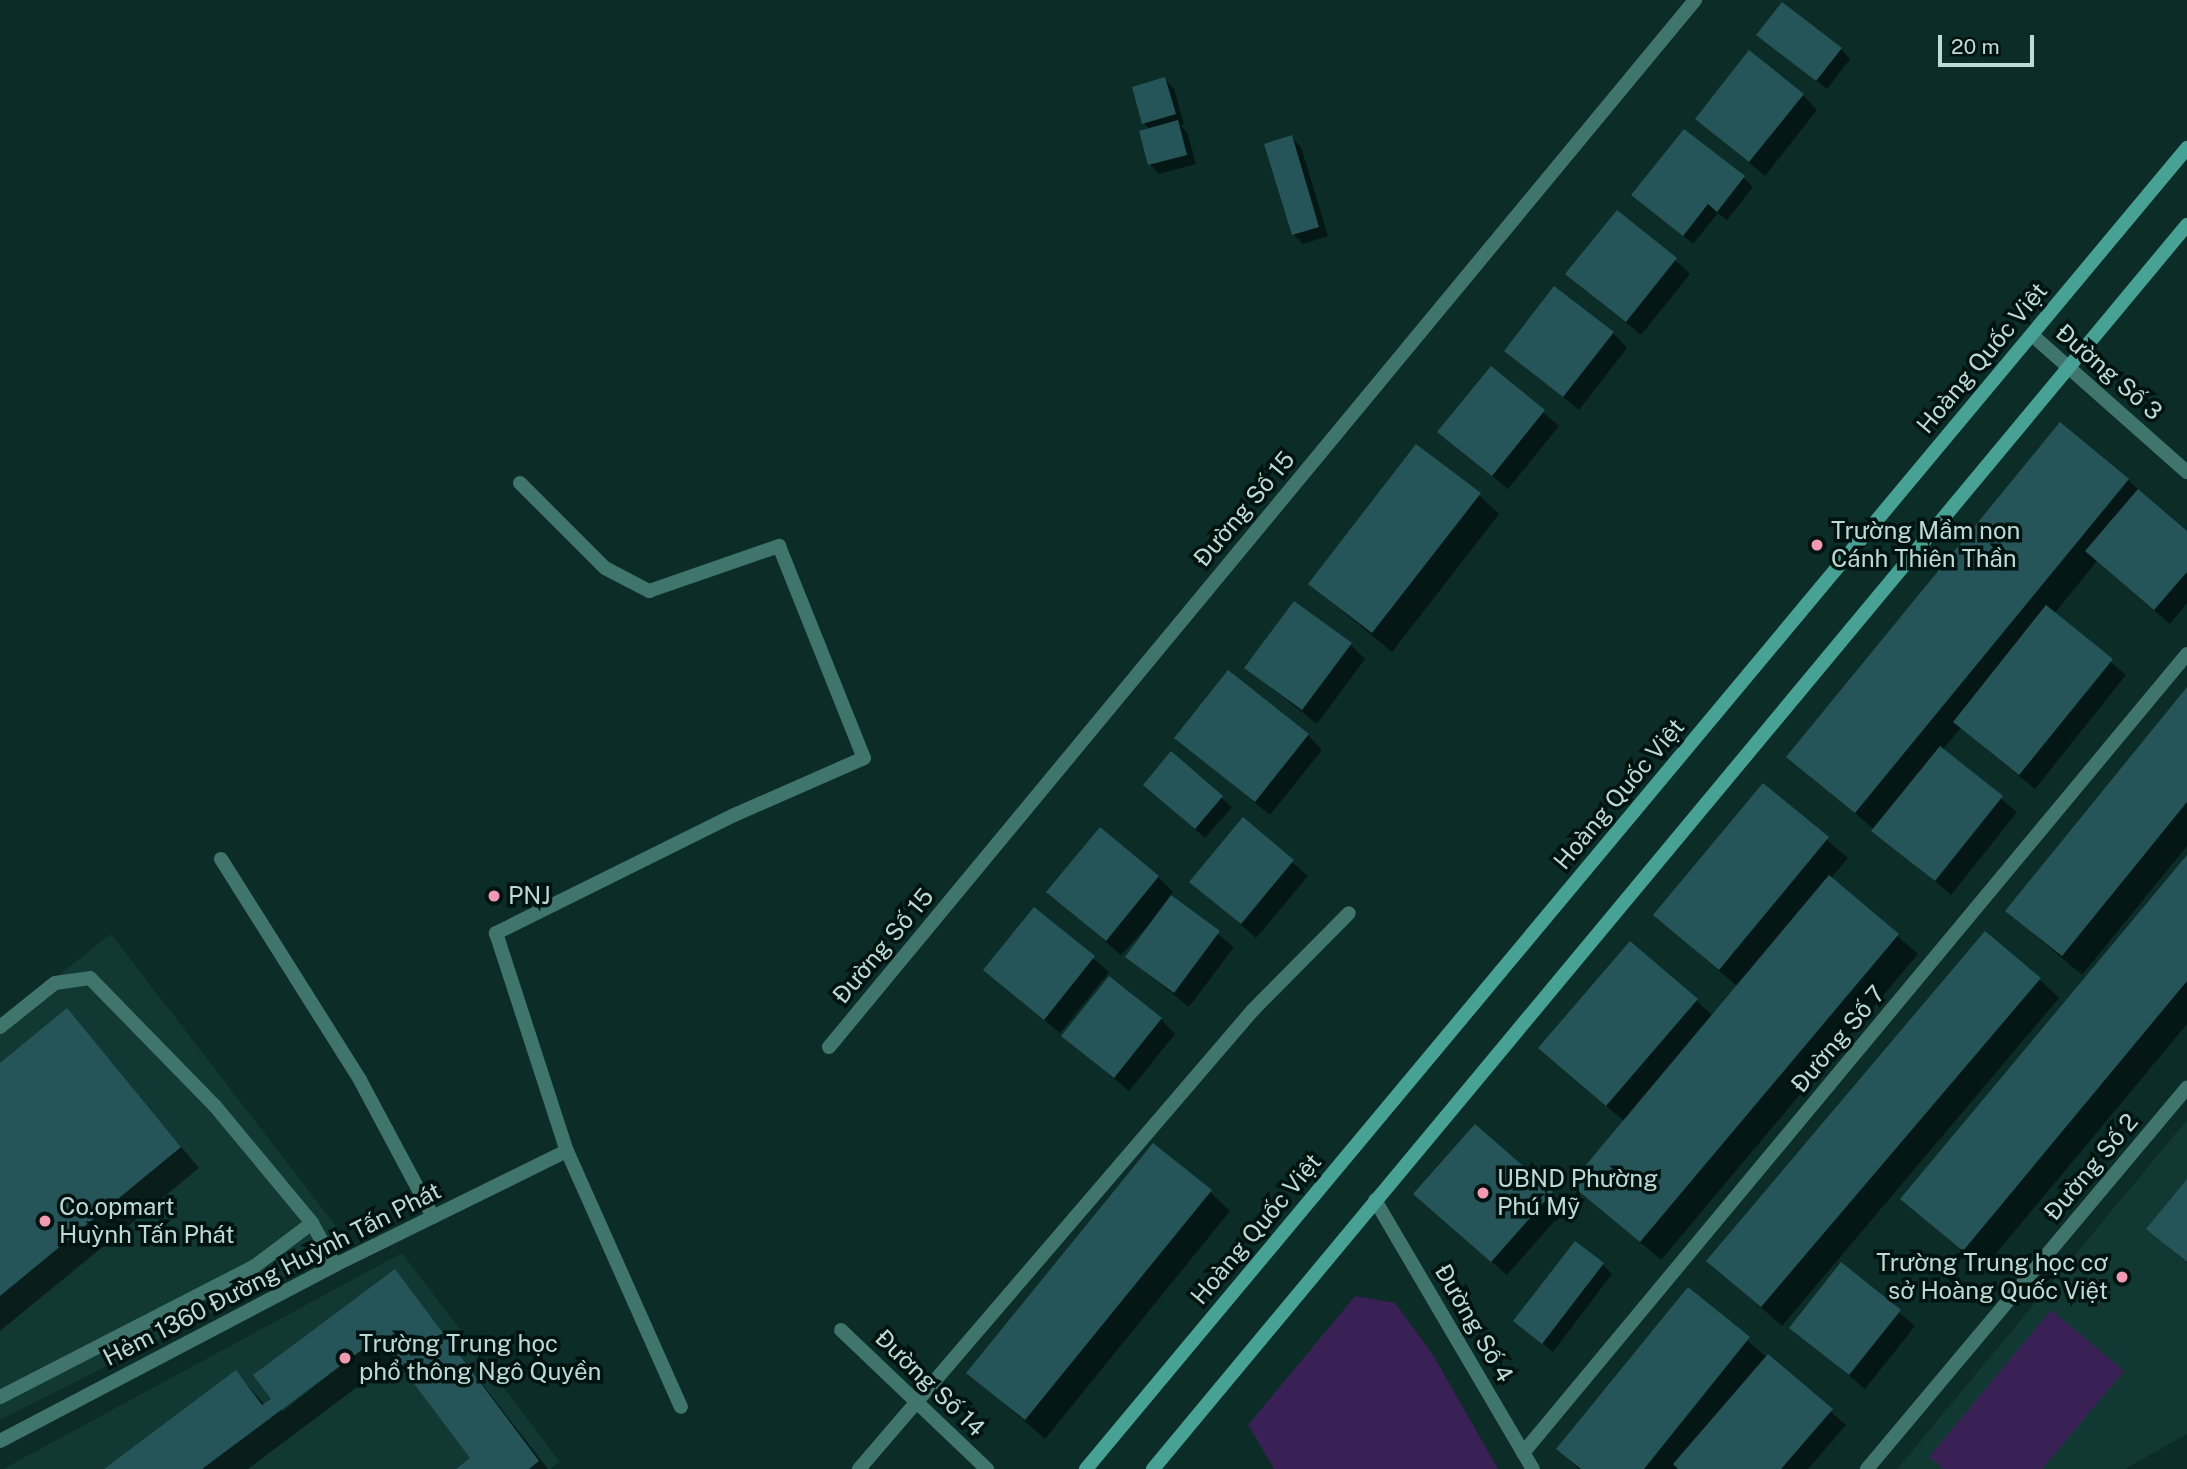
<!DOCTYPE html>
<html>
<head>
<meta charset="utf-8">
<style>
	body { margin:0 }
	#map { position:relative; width:2187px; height:1469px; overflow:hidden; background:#0b2c27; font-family:"Public Sans",sans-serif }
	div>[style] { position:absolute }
	.built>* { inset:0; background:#123833 }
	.green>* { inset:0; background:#392155 }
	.shadow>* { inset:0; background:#0007 }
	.building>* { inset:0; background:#255559 }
	.lane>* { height:14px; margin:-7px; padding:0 7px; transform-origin:7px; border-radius:7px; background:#40756d }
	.street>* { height:14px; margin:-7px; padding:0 7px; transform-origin:7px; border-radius:7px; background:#40756d }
	.secondary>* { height:14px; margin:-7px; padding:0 7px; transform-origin:7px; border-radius:7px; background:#47a295 }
	.dots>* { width:19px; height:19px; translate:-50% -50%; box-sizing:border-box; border:4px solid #001310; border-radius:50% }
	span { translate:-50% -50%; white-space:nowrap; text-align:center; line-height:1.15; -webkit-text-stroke:7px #001310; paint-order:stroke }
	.street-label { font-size:24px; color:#bddad5 }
	.poi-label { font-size:24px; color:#bddad5 }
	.left { translate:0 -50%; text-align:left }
	.right { translate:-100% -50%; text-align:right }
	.scale { position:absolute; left:1938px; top:35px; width:96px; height:32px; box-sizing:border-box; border:4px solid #bddad5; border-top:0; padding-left:9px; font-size:21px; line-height:24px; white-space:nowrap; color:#bddad5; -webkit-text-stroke:5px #001310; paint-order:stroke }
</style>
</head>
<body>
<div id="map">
	<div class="built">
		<i style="clip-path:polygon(111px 934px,349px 1243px,0 1420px,0 1021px)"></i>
		<i style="clip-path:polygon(2187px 1120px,2187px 1434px,2125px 1469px,1897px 1469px)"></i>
		<i style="clip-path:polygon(402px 1253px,560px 1462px,550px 1469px,3px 1469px)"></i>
	</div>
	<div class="green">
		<i style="clip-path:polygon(1355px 1296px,1395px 1303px,1433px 1355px,1498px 1469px,1274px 1469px,1248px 1425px)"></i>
		<i style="clip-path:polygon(2051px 1310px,2124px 1371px,2042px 1469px,1944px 1469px,1929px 1457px)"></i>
	</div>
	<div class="shadow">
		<i style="clip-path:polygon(1758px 35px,1841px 49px,1850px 59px,1827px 89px)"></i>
		<i style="clip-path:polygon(1165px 79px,1174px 89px,1184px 124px,1180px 125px,1187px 132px,1196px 164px,1159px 174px,1150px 164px,1150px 130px,1144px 123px)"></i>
		<i style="clip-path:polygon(1803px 95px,1817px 110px,1765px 176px,1697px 119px)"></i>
		<i style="clip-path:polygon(1291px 137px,1301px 147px,1328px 236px,1303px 244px,1293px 234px)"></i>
		<i style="clip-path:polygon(1744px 178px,1753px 187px,1727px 220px,1718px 213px,1693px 244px,1633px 195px)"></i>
		<i style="clip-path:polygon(1675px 260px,1690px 274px,1641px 335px,1568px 274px)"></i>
		<i style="clip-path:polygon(1613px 333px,1627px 348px,1579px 410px,1506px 351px)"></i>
		<i style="clip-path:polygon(1491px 368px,1559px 426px,1508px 489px,1440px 432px)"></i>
		<i style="clip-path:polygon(2128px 480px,2187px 533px,2187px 603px,2170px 624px,2097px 561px,2054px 614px,2126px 675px,2035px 789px,1961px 728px,1942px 750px,2017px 812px,1951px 895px,1789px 757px)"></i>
		<i style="clip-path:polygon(1479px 495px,1499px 514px,1392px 652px,1310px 584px)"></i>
		<i style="clip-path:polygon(1350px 644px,1365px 659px,1317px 724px,1247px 668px)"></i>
		<i style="clip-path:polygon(2187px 690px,2187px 846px,2082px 975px,2007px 911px)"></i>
		<i style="clip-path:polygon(1308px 735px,1322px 750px,1270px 815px,1177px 738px)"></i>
		<i style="clip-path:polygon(1171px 754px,1232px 807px,1205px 838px,1155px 794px)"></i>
		<i style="clip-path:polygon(1763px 785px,1848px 858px,1831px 878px,1918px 954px,1661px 1260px,1572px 1184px,1624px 1121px,1540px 1048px,1696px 1000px,1713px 1016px,1738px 987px,1655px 915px)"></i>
		<i style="clip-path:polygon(1243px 820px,1308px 876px,1256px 938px,1192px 881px)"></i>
		<i style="clip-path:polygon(1100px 830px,1158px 877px,1173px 892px,1170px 896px,1234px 947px,1189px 1007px,1127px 957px,1158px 915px,1121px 955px,1049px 892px)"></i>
		<i style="clip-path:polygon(2187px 857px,2187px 1024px,1983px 1269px,1903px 1199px)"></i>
		<i style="clip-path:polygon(1035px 909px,1109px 972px,1060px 1033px,985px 970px)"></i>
		<i style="clip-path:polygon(2039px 979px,2059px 998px,1782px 1326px,1708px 1261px)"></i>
		<i style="clip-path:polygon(66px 1010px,199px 1168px,0 1331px,0 1065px)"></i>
		<i style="clip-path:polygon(1161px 1019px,1175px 1034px,1129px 1091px,1063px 1036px)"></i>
		<i style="clip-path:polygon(2187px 1182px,2187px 1263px,2148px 1229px)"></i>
		<i style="clip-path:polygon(1210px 1192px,1230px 1211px,1045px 1439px,969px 1373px)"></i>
		<i style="clip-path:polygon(1551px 1193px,1566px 1208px,1507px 1275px,1430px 1208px)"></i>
		<i style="clip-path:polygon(1841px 1264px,1915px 1326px,1865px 1389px,1791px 1327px)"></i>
		<i style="clip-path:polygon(1603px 1265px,1612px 1274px,1553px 1352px,1515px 1321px)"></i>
		<i style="clip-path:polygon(evenodd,395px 1271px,548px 1469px,459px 1469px,473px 1458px,397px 1357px,248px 1469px,106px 1469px,236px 1372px,265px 1405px,395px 1271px,385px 1330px,283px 1411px,280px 1408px,385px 1330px)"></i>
		<i style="clip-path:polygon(1688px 1290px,1846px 1425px,1808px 1469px,1579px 1469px,1559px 1449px)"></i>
	</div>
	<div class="building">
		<i style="clip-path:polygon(1782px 2px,1842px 48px,1816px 81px,1756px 35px)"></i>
		<i style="clip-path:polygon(1749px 50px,1804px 94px,1749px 162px,1695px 119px)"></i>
		<i style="clip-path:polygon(1165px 77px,1176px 114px,1142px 124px,1132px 87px)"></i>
		<i style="clip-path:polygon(1178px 120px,1187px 155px,1148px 165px,1139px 131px)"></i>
		<i style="clip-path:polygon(1684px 129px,1745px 176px,1717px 212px,1708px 204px,1683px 236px,1631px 195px)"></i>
		<i style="clip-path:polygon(1292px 135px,1319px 227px,1292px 235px,1264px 144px)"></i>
		<i style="clip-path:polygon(1617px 210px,1677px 258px,1626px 322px,1565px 274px)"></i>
		<i style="clip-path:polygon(1554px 286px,1614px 332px,1563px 397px,1504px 351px)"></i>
		<i style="clip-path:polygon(1491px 366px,1545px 410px,1492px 476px,1437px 432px)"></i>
		<i style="clip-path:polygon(2060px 422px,2129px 479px,1855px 813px,1786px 757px)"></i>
		<i style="clip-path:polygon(1416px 444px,1481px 493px,1372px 633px,1308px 584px)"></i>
		<i style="clip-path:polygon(2138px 489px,2187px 531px,2187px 572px,2154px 610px,2085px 551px)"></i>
		<i style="clip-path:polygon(1294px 601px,1352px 643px,1302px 710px,1244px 668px)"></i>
		<i style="clip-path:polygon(2046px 605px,2113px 659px,2019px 775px,1953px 722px)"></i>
		<i style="clip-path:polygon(1228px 670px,1309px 734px,1255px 802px,1174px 738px)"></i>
		<i style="clip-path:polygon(2187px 687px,2187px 802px,2062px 956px,2005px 911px)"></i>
		<i style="clip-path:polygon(1940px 746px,2003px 796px,1935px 881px,1871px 831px)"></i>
		<i style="clip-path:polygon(1171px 751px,1223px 796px,1195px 829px,1143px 785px)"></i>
		<i style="clip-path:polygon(1763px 783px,1829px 837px,1719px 970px,1653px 915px)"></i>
		<i style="clip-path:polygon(1243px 817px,1294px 860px,1241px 924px,1189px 882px)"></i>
		<i style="clip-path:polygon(1100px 827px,1159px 876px,1106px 941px,1046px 892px)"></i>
		<i style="clip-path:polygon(2187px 855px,2187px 981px,1963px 1251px,1900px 1199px)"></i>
		<i style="clip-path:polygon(1829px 875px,1899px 934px,1640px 1242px,1570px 1184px)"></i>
		<i style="clip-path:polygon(1171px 895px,1220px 931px,1174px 993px,1125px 957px)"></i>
		<i style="clip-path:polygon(1034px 907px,1095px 956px,1044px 1020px,983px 970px)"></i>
		<i style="clip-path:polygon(1985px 931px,2041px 978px,1761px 1307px,1706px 1261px)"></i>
		<i style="clip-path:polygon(1630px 941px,1698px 999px,1606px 1106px,1538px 1048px)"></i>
		<i style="clip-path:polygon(1109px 976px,1162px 1018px,1114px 1078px,1061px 1036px)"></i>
		<i style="clip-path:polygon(67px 1008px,181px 1147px,0 1296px,0 1063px)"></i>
		<i style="clip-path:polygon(1475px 1124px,1553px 1192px,1491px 1262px,1413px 1194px)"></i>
		<i style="clip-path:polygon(1153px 1143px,1212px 1190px,1025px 1420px,966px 1373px)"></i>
		<i style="clip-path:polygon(2187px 1179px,2187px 1262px,2146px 1229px)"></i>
		<i style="clip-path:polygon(1575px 1241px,1604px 1263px,1542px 1344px,1513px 1321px)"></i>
		<i style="clip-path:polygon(1841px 1262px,1901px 1310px,1849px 1375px,1789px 1328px)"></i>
		<i style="clip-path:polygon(395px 1269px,539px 1461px,529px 1469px,456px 1469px,470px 1458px,379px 1337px,202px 1469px,104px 1469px,236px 1370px,262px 1405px,271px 1399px,253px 1375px)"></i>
		<i style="clip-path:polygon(1688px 1287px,1750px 1337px,1644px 1469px,1581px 1469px,1556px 1449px)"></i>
		<i style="clip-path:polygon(1768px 1354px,1833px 1409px,1781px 1469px,1678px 1469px,1673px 1464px)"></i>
	</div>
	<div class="lane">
		<i style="left:0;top:1027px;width:70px;rotate:-38.7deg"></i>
		<i style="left:55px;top:983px;width:35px;rotate:-8deg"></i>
		<i style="left:90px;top:978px;width:179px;rotate:45.7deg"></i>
		<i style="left:215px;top:1106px;width:152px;rotate:50.3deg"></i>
		<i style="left:312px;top:1223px;width:71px;rotate:143deg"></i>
		<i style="left:255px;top:1266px;width:287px;rotate:152.8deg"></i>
		<i style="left:312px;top:1223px;width:48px;rotate:61.3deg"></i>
	</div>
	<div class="street">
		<i style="left:2032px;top:335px;width:207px;rotate:41.5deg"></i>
		<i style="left:520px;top:483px;width:120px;rotate:45deg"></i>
		<i style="left:605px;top:568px;width:50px;rotate:27.6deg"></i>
		<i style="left:649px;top:591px;width:138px;rotate:-19.1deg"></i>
		<i style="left:779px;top:546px;width:228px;rotate:68.2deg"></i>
		<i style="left:864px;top:758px;width:142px;rotate:156.3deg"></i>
		<i style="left:734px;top:815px;width:266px;rotate:153.6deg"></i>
		<i style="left:496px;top:933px;width:229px;rotate:72deg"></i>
		<i style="left:567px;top:1151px;width:280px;rotate:66deg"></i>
		<i style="left:221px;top:859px;width:261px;rotate:57.8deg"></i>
		<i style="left:360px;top:1080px;width:155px;rotate:61.9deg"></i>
		<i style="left:829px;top:1047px;width:1359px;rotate:-50.4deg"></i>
		<i style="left:1375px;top:1200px;width:312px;rotate:59.6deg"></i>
		<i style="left:841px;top:1330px;width:202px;rotate:43.6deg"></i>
		<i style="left:0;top:1441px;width:378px;rotate:-27.7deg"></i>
		<i style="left:335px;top:1265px;width:258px;rotate:-26.2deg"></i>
		<i style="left:1523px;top:1453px;width:1039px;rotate:-50.27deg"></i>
		<i style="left:859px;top:1469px;width:605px;rotate:-49.36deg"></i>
		<i style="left:1253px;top:1010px;width:136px;rotate:-45.3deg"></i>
		<i style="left:1867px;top:1469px;width:498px;rotate:-50deg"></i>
	</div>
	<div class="secondary">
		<i style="left:1086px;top:1469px;width:1720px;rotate:-50.19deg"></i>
		<i style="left:1153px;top:1469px;width:1618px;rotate:-50.27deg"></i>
	</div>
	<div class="dots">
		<i style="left:1817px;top:545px;background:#f19ab1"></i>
		<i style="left:494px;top:896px;background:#f19ab1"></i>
		<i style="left:1483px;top:1193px;background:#f19ab1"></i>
		<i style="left:45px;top:1221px;background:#f19ab1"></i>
		<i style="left:2122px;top:1277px;background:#f19ab1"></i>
		<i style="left:345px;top:1358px;background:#f19ab1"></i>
	</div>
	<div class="street-label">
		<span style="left:1982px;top:358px;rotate:-50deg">Hoàng Quốc Việt</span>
		<span style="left:2109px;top:372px;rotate:41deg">Đường Số 3</span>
		<span style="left:1244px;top:509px;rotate:-50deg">Đường Số 15</span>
		<span style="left:1619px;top:794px;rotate:-50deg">Hoàng Quốc Việt</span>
		<span style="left:883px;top:946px;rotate:-50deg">Đường Số 15</span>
		<span style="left:1838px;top:1039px;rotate:-50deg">Đường Số 7</span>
		<span style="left:2091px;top:1167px;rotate:-50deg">Đường Số 2</span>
		<span style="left:1256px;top:1229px;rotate:-50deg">Hoàng Quốc Việt</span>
		<span style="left:272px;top:1274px;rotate:-27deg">Hẻm 1360 Đường Huỳnh Tấn Phát</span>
		<span style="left:1474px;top:1323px;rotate:60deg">Đường Số 4</span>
		<span style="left:930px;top:1383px;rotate:44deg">Đường Số 14</span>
	</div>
	<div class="poi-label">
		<span class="left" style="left:1831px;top:545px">Trường Mầm non<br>Cánh Thiên Thần</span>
		<span class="left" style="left:508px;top:896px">PNJ</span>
		<span class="left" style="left:1497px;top:1193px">UBND Phường<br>Phú Mỹ</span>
		<span class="left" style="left:59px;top:1221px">Co.opmart<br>Huỳnh Tấn Phát</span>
		<span class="right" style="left:2108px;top:1277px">Trường Trung học cơ<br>sở Hoàng Quốc Việt</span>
		<span class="left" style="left:359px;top:1358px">Trường Trung học<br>phổ thông Ngô Quyền</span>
	</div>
	<div class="scale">20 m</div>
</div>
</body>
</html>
